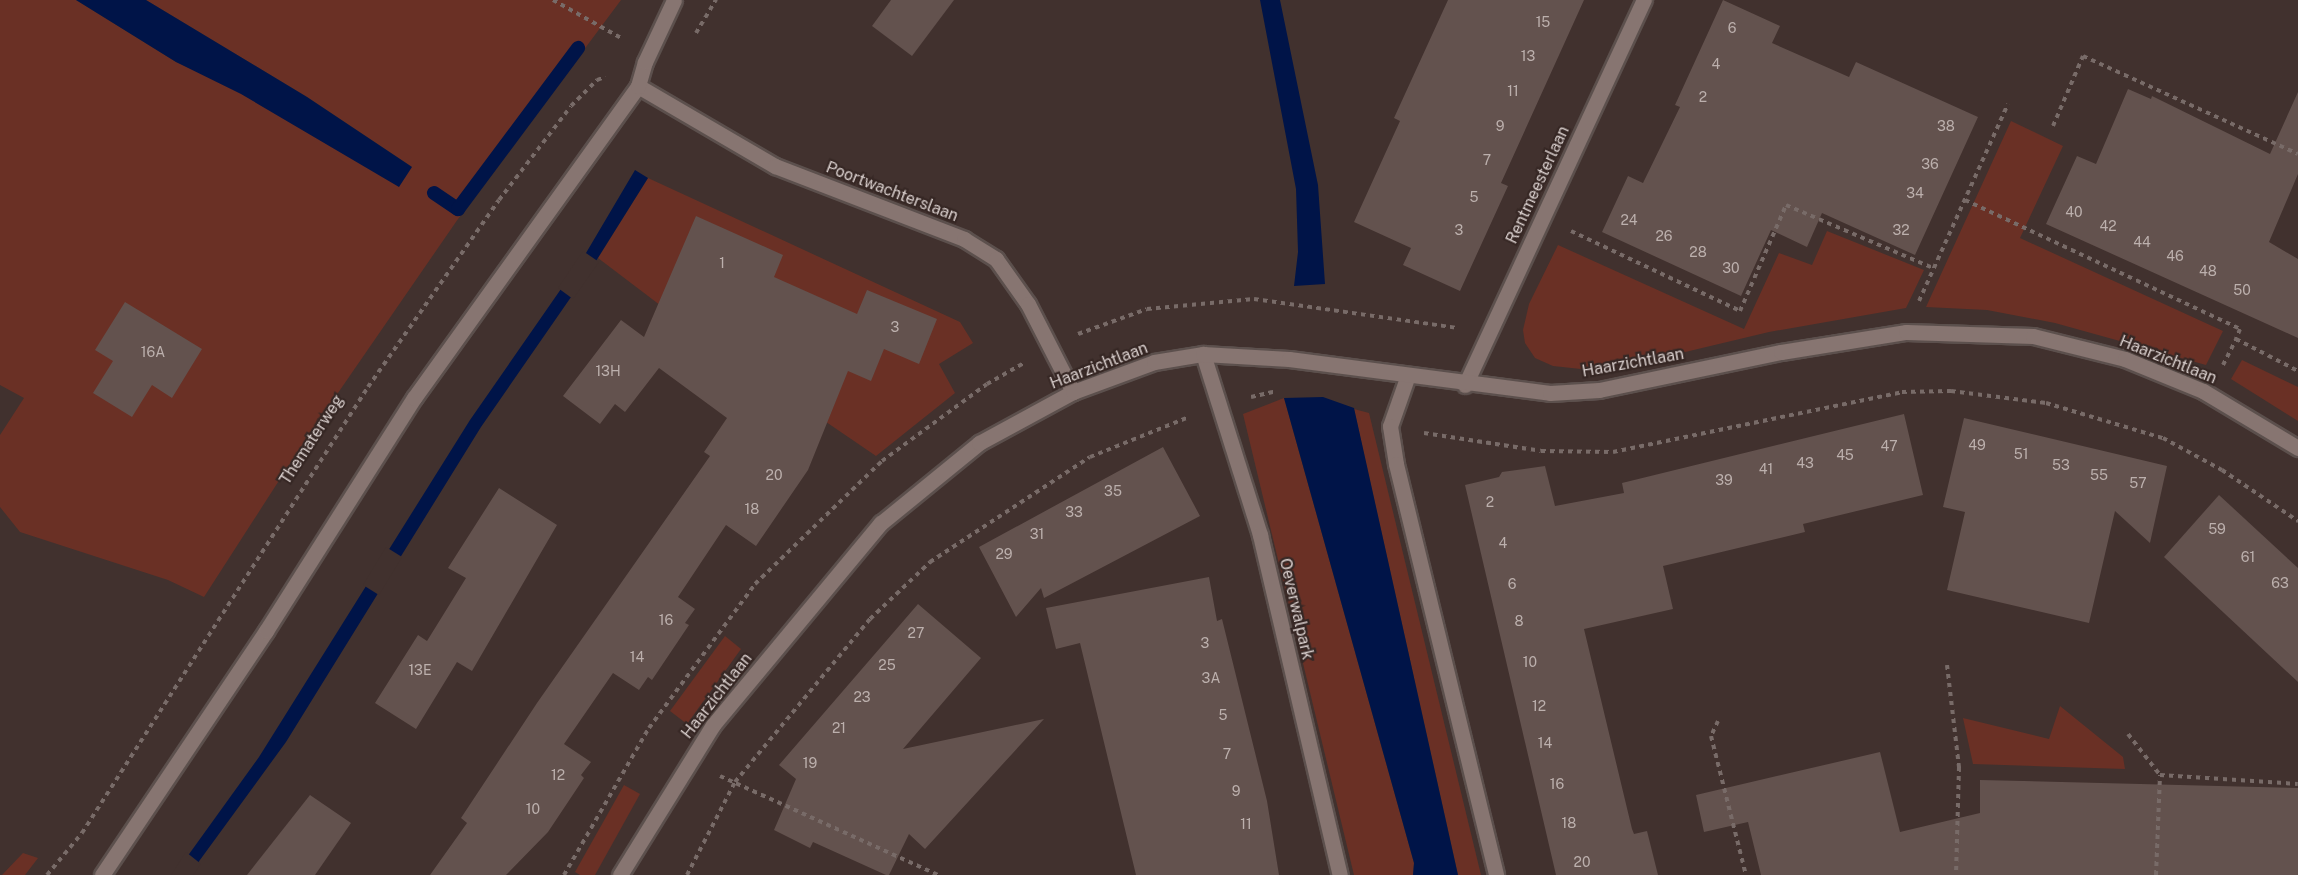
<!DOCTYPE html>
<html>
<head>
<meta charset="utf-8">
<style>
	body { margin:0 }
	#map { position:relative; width:2298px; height:875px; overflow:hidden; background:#41312e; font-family:"Public Sans",sans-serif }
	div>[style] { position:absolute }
	.green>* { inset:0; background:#6a3025 }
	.water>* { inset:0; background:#001448 }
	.pier>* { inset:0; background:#41312e }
	.stream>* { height:14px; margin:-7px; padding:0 7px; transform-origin:7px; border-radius:7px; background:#001448 }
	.building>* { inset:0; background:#63524e }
	.path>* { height:4px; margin-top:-2px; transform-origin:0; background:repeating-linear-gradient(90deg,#786b68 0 4.5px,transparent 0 9px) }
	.roads { filter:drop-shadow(2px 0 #5c504d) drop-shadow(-2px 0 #5c504d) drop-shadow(0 2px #5c504d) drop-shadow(0 -2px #5c504d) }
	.minor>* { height:15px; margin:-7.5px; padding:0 7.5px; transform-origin:7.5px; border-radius:7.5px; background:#877571 }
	span { translate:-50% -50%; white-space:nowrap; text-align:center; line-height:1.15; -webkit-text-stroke:4.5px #362724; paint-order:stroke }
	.number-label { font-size:14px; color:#bcb0ad }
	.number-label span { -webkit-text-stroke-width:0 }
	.street-label { font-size:16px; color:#d9cfcd }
</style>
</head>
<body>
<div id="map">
	<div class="green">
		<i style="clip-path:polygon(0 0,76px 0,176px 62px,412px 167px,307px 97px,146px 0,621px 0,458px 219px,300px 448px,204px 597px,168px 580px,20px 532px,0 507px,0 435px,24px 398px,0 385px)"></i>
		<i style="clip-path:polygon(2011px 121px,2063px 146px,2020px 238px,2223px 331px,2206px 365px,2055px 323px,1987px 310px,1926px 307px)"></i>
		<i style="clip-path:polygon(648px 178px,960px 322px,973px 343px,939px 364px,955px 393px,876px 456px,706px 340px,598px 258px)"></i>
		<i style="clip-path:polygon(1827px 231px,1924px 270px,1906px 308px,1769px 332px,1635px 364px,1581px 369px,1553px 366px,1535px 358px,1525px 343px,1523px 330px,1529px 304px,1558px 245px,1744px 329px,1779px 253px,1812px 265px)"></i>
		<i style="clip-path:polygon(2242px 360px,2298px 387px,2298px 421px,2231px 379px)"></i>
		<i style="clip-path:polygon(1284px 398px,1414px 863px,1413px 875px,1354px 875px,1243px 414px)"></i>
		<i style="clip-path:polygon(1354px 409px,1369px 413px,1481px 875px,1458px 875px)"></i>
		<i style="clip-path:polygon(725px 636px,741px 649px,687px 724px,670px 711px)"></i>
		<i style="clip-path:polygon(2060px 706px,2123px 757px,2125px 769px,1973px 764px,1963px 718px,2049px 739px)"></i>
		<i style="clip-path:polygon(624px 785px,640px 794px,595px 875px,580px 875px,575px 872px)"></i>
		<i style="clip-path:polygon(23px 853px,38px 858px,25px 875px,2px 875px)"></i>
	</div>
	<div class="water">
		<i style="clip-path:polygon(76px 0,146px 0,307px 97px,412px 167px,399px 187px,241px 94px,176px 62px)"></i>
		<i style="clip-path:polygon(1260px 0,1280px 0,1318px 185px,1325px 284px,1294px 286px,1298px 252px,1296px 189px)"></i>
		<i style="clip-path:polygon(635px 170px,648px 178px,596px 261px,481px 427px,286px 742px,189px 875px,174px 875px,259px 757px,470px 420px,586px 253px)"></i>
		<i style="clip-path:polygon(1323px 397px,1354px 408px,1458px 875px,1413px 875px,1414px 863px,1284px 398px)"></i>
	</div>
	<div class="pier">
		<i style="clip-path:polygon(583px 251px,599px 262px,573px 299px,558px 288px)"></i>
		<i style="clip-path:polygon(386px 547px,402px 557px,379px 595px,363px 585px)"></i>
		<i style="clip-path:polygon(186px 852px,201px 864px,193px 875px,171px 875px)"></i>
	</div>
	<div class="stream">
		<i style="left:434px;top:193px;width:29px;rotate:34deg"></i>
		<i style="left:458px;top:209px;width:201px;rotate:-53.3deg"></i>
	</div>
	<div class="building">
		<i style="clip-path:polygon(891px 0,954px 0,912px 56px,872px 26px)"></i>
		<i style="clip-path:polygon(1448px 0,1584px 0,1501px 183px,1508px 186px,1460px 291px,1403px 265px,1411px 248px,1354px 222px,1400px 121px,1394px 118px)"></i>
		<i style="clip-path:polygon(1723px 0,1780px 26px,1772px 43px,1849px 77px,1856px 62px,1978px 117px,1915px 255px,1822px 213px,1807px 247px,1771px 230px,1741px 296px,1602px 232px,1628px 176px,1643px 183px,1680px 107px,1675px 105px)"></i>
		<i style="clip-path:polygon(2128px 89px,2151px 99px,2152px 96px,2270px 154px,2298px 92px,2298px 174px,2269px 242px,2298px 259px,2298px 338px,2046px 224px,2077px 156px,2096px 164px)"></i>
		<i style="clip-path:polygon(696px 216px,783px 255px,774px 277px,857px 314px,867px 290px,937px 319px,919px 364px,884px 349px,871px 381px,848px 371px,808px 470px,756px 546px,726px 525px,678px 597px,695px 609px,685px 623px,689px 625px,652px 680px,648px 677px,639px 690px,613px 673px,564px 744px,591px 762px,581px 775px,584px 778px,548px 832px,506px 875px,430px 875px,467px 823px,461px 818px,537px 703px,710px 456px,704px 452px,727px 418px,659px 368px,625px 412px,615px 404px,600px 424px,563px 396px,621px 320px,644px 337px)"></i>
		<i style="clip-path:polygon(125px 302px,202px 349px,172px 398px,152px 385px,132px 417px,93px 393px,113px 361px,95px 350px)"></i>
		<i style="clip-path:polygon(1904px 414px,1923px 495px,1803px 524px,1805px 532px,1663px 566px,1673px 609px,1584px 629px,1632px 829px,1634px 834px,1647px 831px,1658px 875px,1556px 875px,1465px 485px,1499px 477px,1502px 472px,1545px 466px,1555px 506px,1624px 493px,1622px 483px)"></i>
		<i style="clip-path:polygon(1964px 418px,2167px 466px,2150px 543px,2115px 511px,2089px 623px,1947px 590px,1965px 512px,1943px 507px)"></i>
		<i style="clip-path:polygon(1163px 447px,1200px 516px,1044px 598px,1041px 588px,1016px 617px,979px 547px)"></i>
		<i style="clip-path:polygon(499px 488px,557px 525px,472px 671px,457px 662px,416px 729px,375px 703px,418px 635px,427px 641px,466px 578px,448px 568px)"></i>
		<i style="clip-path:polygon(2219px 495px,2298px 568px,2298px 682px,2164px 557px)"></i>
		<i style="clip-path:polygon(1209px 577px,1217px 621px,1222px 619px,1267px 801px,1279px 875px,1136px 875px,1080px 643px,1056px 649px,1046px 608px)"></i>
		<i style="clip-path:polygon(918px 604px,981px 658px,903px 749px,1044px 719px,925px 849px,909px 834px,889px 875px,886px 875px,813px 842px,810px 848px,774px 830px,796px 779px,779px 765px)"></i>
		<i style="clip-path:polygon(1880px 752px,1900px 832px,1980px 813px,1980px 780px,2298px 788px,2298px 875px,1761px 875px,1748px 822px,1704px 832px,1696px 795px)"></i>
		<i style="clip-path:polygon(310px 795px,351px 823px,315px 875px,247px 875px)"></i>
	</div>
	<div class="path">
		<i style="left:553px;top:0;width:80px;rotate:29.1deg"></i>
		<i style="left:696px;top:33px;width:39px;rotate:-59deg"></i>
		<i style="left:2053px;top:126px;width:76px;rotate:-66.8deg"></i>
		<i style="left:2083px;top:56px;width:236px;rotate:24.5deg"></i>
		<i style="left:1965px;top:200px;width:304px;rotate:25.1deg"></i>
		<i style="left:2240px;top:329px;width:11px;rotate:112deg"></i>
		<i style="left:1571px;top:231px;width:187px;rotate:25.3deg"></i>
		<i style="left:1740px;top:311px;width:116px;rotate:-66.5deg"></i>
		<i style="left:1786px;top:205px;width:160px;rotate:23.2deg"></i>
		<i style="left:1919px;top:301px;width:216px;rotate:-65.7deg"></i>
		<i style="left:1078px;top:334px;width:73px;rotate:-19.9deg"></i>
		<i style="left:1147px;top:309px;width:107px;rotate:-5.3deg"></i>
		<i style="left:1254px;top:299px;width:205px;rotate:8.1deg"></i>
		<i style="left:2223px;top:365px;width:29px;rotate:-63deg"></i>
		<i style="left:2236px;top:339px;width:70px;rotate:27.3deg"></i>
		<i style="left:1251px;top:397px;width:23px;rotate:-13deg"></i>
		<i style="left:1424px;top:433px;width:118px;rotate:8.7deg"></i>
		<i style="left:1541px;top:451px;width:72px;rotate:0.8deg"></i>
		<i style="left:1613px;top:452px;width:295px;rotate:-11.7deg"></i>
		<i style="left:1902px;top:392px;width:49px;rotate:-1.2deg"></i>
		<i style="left:1951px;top:391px;width:96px;rotate:7.2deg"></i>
		<i style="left:2046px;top:403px;width:122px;rotate:16.7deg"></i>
		<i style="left:2163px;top:438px;width:67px;rotate:28.5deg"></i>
		<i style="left:2222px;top:470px;width:92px;rotate:33.9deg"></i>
		<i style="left:1947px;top:665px;width:103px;rotate:83.3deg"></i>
		<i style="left:1959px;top:767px;width:108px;rotate:91.6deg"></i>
		<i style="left:1718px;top:721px;width:17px;rotate:115deg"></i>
		<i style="left:1711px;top:736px;width:143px;rotate:75.9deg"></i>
		<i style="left:2128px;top:734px;width:52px;rotate:52deg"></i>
		<i style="left:2160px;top:775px;width:138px;rotate:3.7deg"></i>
		<i style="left:720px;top:776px;width:239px;rotate:24.4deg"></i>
		<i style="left:47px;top:875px;width:55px;rotate:-50.2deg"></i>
		<i style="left:82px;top:833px;width:530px;rotate:-57.33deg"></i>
		<i style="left:368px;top:387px;width:228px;rotate:-55deg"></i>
		<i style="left:499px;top:200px;width:118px;rotate:-52.5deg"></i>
		<i style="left:571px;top:106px;width:37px;rotate:-45deg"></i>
		<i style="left:597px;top:80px;width:9px;rotate:-21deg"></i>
		<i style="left:564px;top:875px;width:170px;rotate:-60deg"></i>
		<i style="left:649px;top:728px;width:179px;rotate:-53.6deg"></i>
		<i style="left:755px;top:584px;width:177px;rotate:-44.1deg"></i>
		<i style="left:882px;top:461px;width:130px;rotate:-36.3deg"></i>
		<i style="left:987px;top:384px;width:43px;rotate:-29.6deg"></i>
		<i style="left:687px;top:875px;width:105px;rotate:-62.7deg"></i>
		<i style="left:735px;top:782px;width:212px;rotate:-50.4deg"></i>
		<i style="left:870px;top:619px;width:83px;rotate:-43.5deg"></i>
		<i style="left:930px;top:562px;width:191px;rotate:-33.3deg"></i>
		<i style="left:1090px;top:457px;width:107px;rotate:-22deg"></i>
		<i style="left:2156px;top:875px;width:100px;rotate:-87.7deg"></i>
	</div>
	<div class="roads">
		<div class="minor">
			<i style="left:638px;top:86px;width:159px;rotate:30.3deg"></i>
			<i style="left:775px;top:166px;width:203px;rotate:21.1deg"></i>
			<i style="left:964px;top:239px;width:38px;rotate:32deg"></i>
			<i style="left:996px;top:259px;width:55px;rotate:54.6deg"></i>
			<i style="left:1028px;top:304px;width:99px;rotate:62.9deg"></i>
			<i style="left:1203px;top:354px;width:190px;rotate:72.5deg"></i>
			<i style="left:1260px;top:535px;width:349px;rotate:76.8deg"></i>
			<i style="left:1408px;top:375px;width:54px;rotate:109.4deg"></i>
			<i style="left:1390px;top:426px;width:38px;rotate:81deg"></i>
			<i style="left:1396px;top:464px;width:423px;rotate:76.3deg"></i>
			<i style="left:1465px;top:385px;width:425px;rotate:-65.1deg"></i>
			<i style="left:102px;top:875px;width:294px;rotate:-56.1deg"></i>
			<i style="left:266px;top:631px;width:276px;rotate:-57.6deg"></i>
			<i style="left:414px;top:398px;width:384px;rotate:-54.3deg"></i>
			<i style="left:638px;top:86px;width:25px;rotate:-74deg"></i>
			<i style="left:645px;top:62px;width:68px;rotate:-64.9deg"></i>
			<i style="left:620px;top:875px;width:176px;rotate:-58.2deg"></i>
			<i style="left:713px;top:725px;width:263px;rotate:-50.3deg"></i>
			<i style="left:881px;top:523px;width:127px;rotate:-39.2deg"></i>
			<i style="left:979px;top:443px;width:107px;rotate:-28.5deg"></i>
			<i style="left:1073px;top:392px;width:86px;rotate:-20.3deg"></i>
			<i style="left:1154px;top:362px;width:50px;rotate:-9.3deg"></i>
			<i style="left:1203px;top:354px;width:86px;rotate:3.3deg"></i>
			<i style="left:1289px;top:359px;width:263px;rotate:7.4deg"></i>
			<i style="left:1550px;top:393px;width:49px;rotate:-3.5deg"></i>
			<i style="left:1599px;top:390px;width:186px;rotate:-11.8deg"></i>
			<i style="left:1781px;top:352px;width:127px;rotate:-9.1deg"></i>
			<i style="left:1906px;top:332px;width:127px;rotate:1.8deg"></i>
			<i style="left:2033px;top:336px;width:95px;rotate:14deg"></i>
			<i style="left:2125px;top:359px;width:84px;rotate:22.3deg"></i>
			<i style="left:2203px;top:391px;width:111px;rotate:31deg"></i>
		</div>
	</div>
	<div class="number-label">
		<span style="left:1543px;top:22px">15</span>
		<span style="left:1732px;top:28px">6</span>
		<span style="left:1528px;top:56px">13</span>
		<span style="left:1716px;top:64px">4</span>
		<span style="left:1513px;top:91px">11</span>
		<span style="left:1703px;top:97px">2</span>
		<span style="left:1500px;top:126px">9</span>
		<span style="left:1946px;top:126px">38</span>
		<span style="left:1487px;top:160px">7</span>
		<span style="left:1930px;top:164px">36</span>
		<span style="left:1915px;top:193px">34</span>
		<span style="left:1474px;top:197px">5</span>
		<span style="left:2074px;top:212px">40</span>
		<span style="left:1629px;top:220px">24</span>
		<span style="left:2108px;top:226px">42</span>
		<span style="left:1459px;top:230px">3</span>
		<span style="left:1901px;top:230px">32</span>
		<span style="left:1664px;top:236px">26</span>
		<span style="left:2142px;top:242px">44</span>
		<span style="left:1698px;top:252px">28</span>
		<span style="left:2175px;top:256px">46</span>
		<span style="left:722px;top:263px">1</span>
		<span style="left:1731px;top:268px">30</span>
		<span style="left:2208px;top:271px">48</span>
		<span style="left:2242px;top:290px">50</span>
		<span style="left:895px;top:327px">3</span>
		<span style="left:153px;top:352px">16A</span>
		<span style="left:608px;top:371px">13H</span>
		<span style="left:1977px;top:445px">49</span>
		<span style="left:1889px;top:446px">47</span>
		<span style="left:2021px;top:454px">51</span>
		<span style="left:1845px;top:455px">45</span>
		<span style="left:1805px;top:463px">43</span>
		<span style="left:2061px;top:465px">53</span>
		<span style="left:1766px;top:469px">41</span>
		<span style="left:774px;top:475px">20</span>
		<span style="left:2099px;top:475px">55</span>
		<span style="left:1724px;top:480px">39</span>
		<span style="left:2138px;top:483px">57</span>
		<span style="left:1113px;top:491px">35</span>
		<span style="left:1490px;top:502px">2</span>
		<span style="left:752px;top:509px">18</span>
		<span style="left:1074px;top:512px">33</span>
		<span style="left:2217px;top:529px">59</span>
		<span style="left:1037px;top:534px">31</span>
		<span style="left:1503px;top:543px">4</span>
		<span style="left:1004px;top:554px">29</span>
		<span style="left:2248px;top:557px">61</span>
		<span style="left:2280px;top:583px">63</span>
		<span style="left:1512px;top:584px">6</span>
		<span style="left:666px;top:620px">16</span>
		<span style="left:1519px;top:621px">8</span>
		<span style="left:916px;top:633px">27</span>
		<span style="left:1205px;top:643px">3</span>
		<span style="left:637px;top:657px">14</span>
		<span style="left:1530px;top:662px">10</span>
		<span style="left:887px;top:665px">25</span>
		<span style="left:420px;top:670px">13E</span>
		<span style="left:1211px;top:678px">3A</span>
		<span style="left:862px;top:697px">23</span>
		<span style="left:1539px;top:706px">12</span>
		<span style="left:1223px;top:715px">5</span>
		<span style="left:839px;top:728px">21</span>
		<span style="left:1545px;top:743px">14</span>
		<span style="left:1227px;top:754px">7</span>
		<span style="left:810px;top:763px">19</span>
		<span style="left:558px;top:775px">12</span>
		<span style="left:1557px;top:784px">16</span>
		<span style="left:1236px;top:791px">9</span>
		<span style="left:533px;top:809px">10</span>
		<span style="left:1569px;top:823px">18</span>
		<span style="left:1246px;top:824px">11</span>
		<span style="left:1582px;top:862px">20</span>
	</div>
	<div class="street-label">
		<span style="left:1538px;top:185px;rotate:-65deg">Rentmeesterlaan</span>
		<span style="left:892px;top:192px;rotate:21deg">Poortwachterslaan</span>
		<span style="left:2168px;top:360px;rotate:22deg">Haarzichtlaan</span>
		<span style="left:1633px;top:363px;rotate:-10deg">Haarzichtlaan</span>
		<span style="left:1099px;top:366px;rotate:-21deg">Haarzichtlaan</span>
		<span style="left:312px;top:440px;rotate:-57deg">Thematerweg</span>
		<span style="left:1296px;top:609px;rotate:77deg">Oeverwalpark</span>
		<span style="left:717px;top:696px;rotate:-52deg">Haarzichtlaan</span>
	</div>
</div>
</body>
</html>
